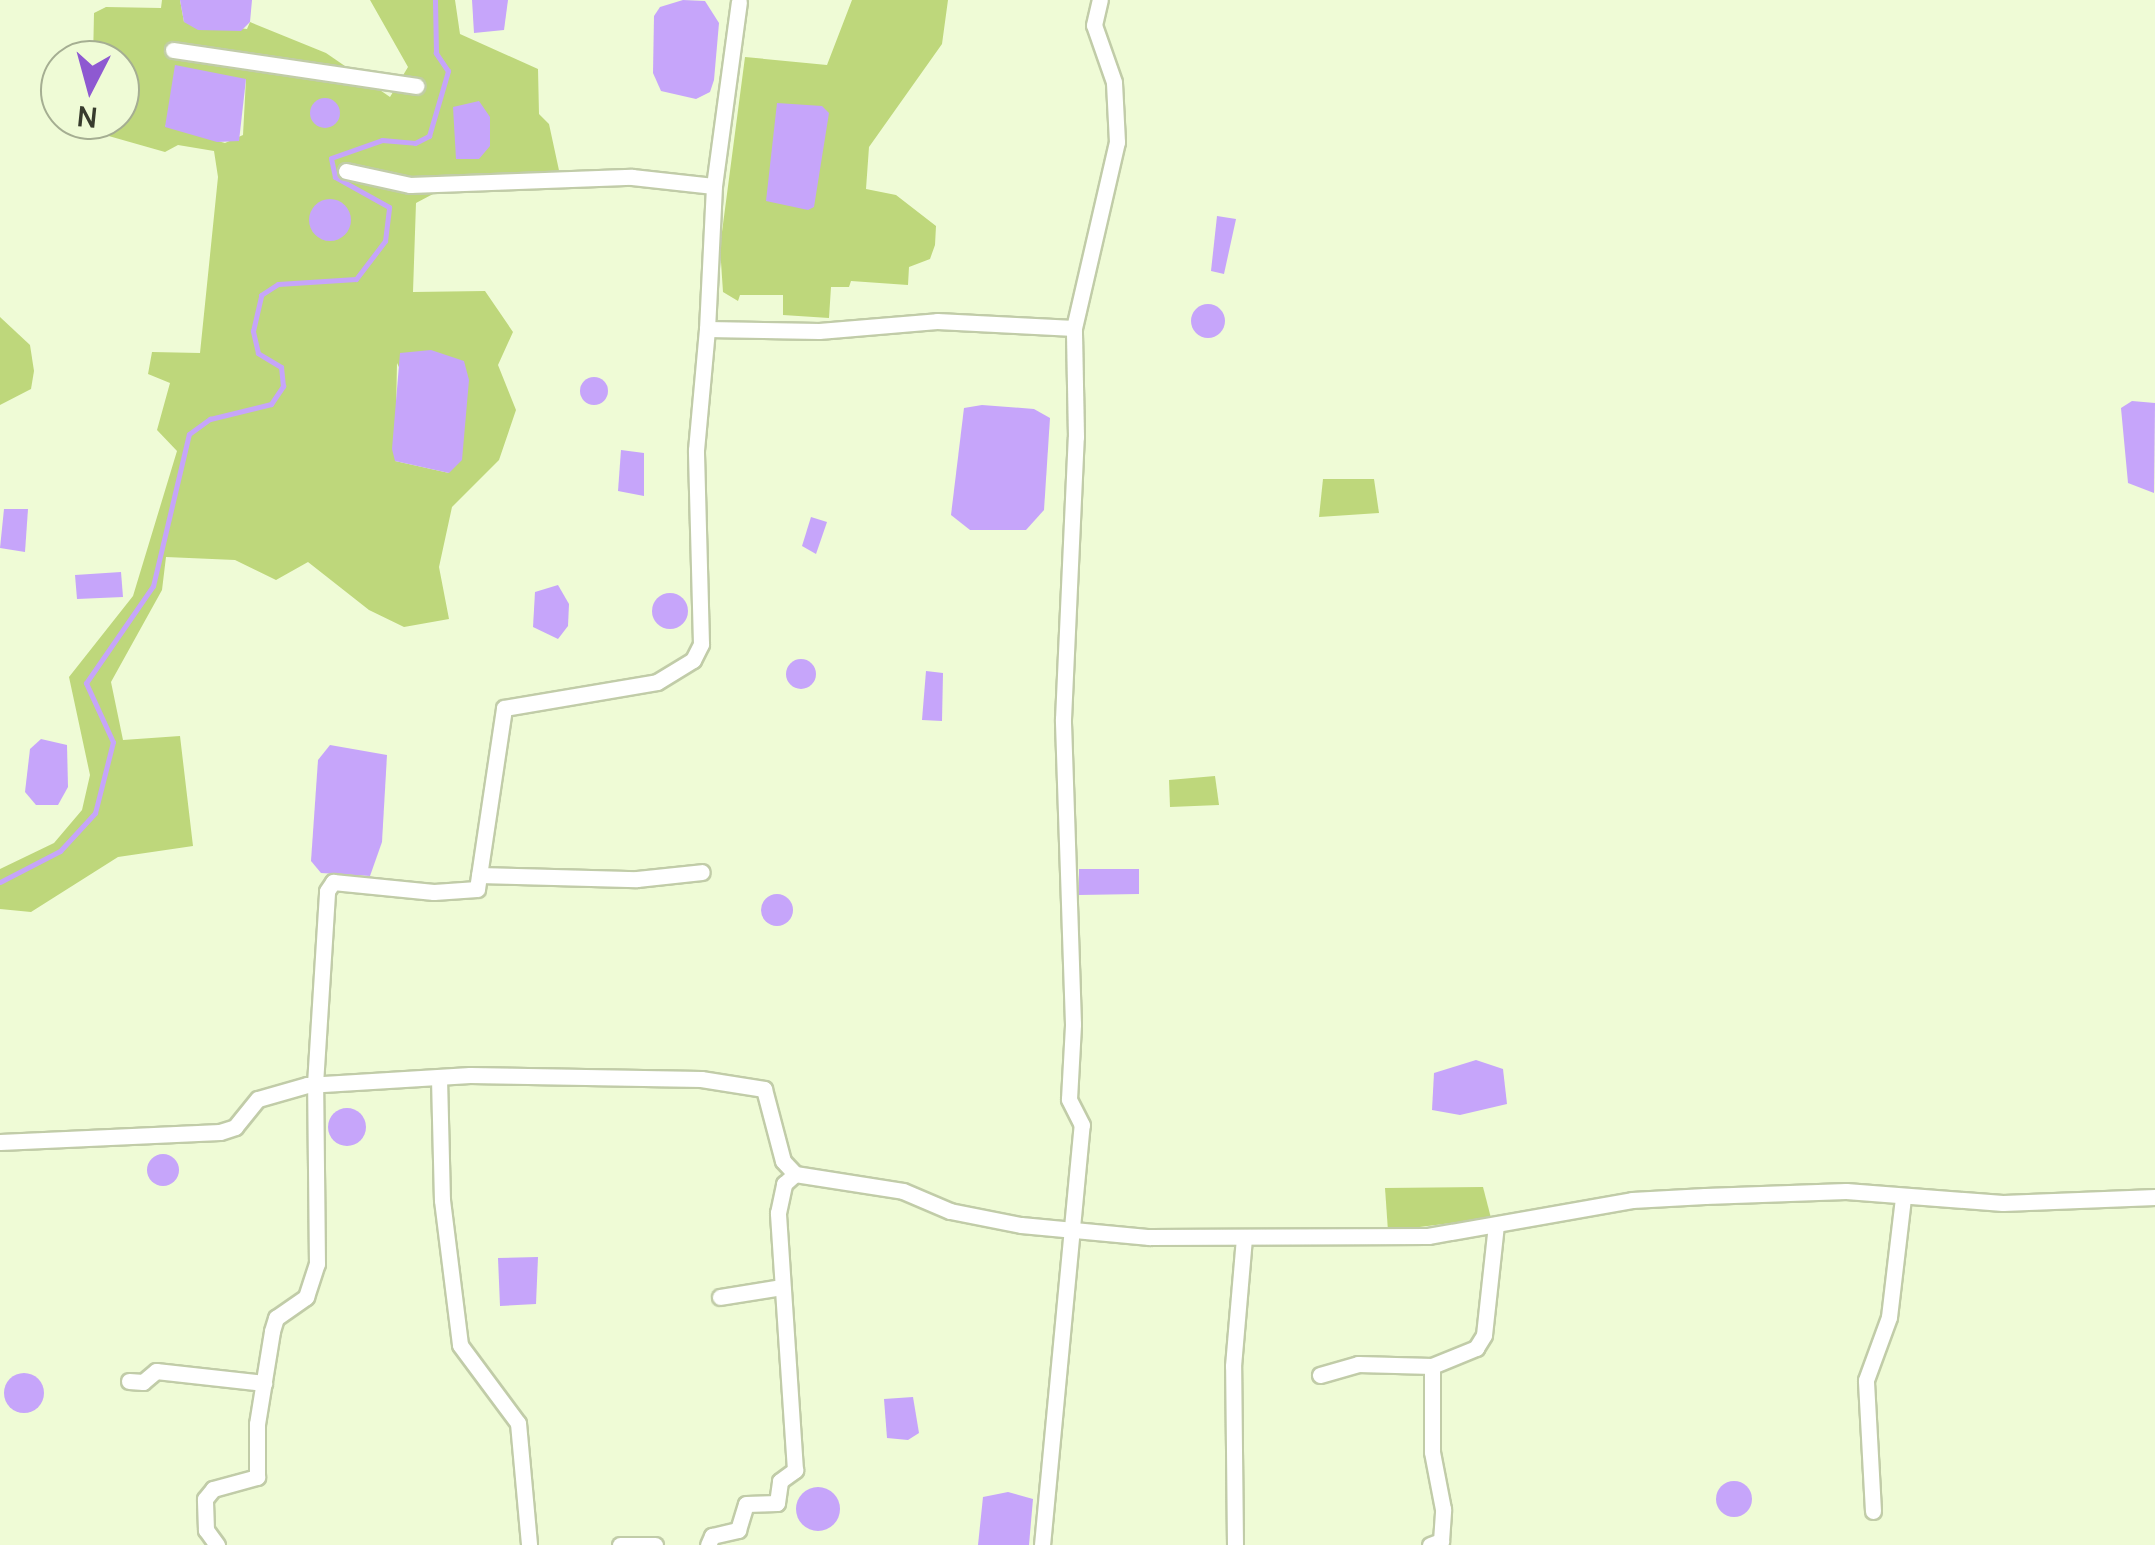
<!DOCTYPE html>
<html>
<head>
<meta charset="utf-8">
<style>
	body { margin:0 }
	#map { position:relative; width:2155px; height:1545px; overflow:hidden; background:#effbd6; font-family:Manrope,sans-serif }
	div>[style] { position:absolute }
	.green>* { inset:0; background:#bed77b }
	.water>* { inset:0; background:#c6a5fa }
	.round { border-radius:50% }
	.stream>* { height:5px; margin:-2.5px; padding:0 2.5px; transform-origin:2.5px; border-radius:2.5px; background:#c6a5fa }
	.roads { filter:drop-shadow(2px 0 #c1cca8) drop-shadow(-2px 0 #c1cca8) drop-shadow(0 2px #c1cca8) drop-shadow(0 -2px #c1cca8) }
	.street>* { height:15px; margin:-7.5px; padding:0 7.5px; transform-origin:7.5px; border-radius:7.5px; background:#fff }
	span { translate:-50% -50%; white-space:nowrap; text-align:center; line-height:1.15; -webkit-text-stroke:10px #effbd6; paint-order:stroke }
	.north { position:absolute; left:40px; top:40px; width:100px; height:100px; box-sizing:border-box; background:#effbd6; border:2px solid #a5ae92; border-radius:50%; rotate:186deg; font-size:28px; font-weight:700; line-height:40px; text-align:center; color:#373b2d }
	.north::after { content:''; display:block; margin:auto; width:35px; height:45px; background:#8e59d1; clip-path:polygon(50% 0,100% 100%,50% 72%,0 100%) }
</style>
</head>
<body>
<div id="map">
	<div class="green">
		<i style="clip-path:polygon(evenodd,162px 0,180px 0,184px 22px,247px 29px,250px 22px,326px 53px,390px 97px,408px 67px,370px 0,455px 0,460px 34px,538px 69px,539px 114px,549px 124px,560px 175px,552px 189px,433px 194px,416px 203px,413px 292px,485px 291px,513px 332px,498px 365px,516px 410px,499px 460px,452px 507px,439px 567px,449px 619px,404px 627px,369px 610px,308px 562px,276px 580px,235px 560px,166px 557px,162px 590px,111px 682px,123px 740px,180px 736px,193px 846px,118px 857px,31px 912px,0 909px,0 869px,54px 843px,82px 810px,90px 775px,69px 677px,133px 596px,177px 451px,157px 430px,170px 383px,148px 374px,152px 352px,200px 353px,218px 177px,214px 151px,178px 145px,165px 152px,84px 129px,84px 120px,120px 120px,120px 60px,93px 60px,94px 13px,106px 7px,161px 8px,162px 0,246px 79px,243px 135px,225px 143px,165px 126px,246px 79px,162px 0,397px 363px,449px 473px,395px 461px,397px 363px)"></i>
		<i style="clip-path:polygon(852px 0,948px 0,942px 44px,869px 147px,866px 189px,896px 195px,936px 226px,935px 245px,930px 259px,909px 267px,908px 285px,851px 281px,849px 287px,831px 287px,829px 318px,783px 315px,783px 295px,740px 295px,738px 301px,723px 292px,720px 247px,745px 57px,827px 65px)"></i>
		<i style="clip-path:polygon(0 317px,30px 345px,34px 371px,31px 389px,0 405px)"></i>
		<i style="clip-path:polygon(1323px 479px,1374px 479px,1379px 513px,1319px 517px)"></i>
		<i style="clip-path:polygon(1215px 776px,1219px 805px,1170px 807px,1169px 780px)"></i>
		<i style="clip-path:polygon(1483px 1187px,1491px 1218px,1388px 1231px,1385px 1188px)"></i>
	</div>
	<div class="water">
		<i style="clip-path:polygon(180px 0,252px 0,250px 22px,241px 31px,198px 30px,184px 22px)"></i>
		<i style="clip-path:polygon(472px 0,508px 0,504px 30px,474px 33px)"></i>
		<i style="clip-path:polygon(683px 0,705px 1px,719px 23px,714px 80px,710px 92px,696px 99px,661px 91px,653px 73px,654px 16px,660px 7px)"></i>
		<i style="clip-path:polygon(175px 65px,246px 79px,239px 141px,217px 142px,165px 127px)"></i>
		<i class="round" style="left:310px;top:98px;width:30px;height:30px"></i>
		<i style="clip-path:polygon(479px 101px,490px 117px,490px 146px,479px 159px,456px 159px,453px 107px)"></i>
		<i style="clip-path:polygon(777px 103px,822px 106px,829px 113px,814px 207px,808px 210px,766px 201px)"></i>
		<i class="round" style="left:309px;top:199px;width:42px;height:42px"></i>
		<i style="clip-path:polygon(1217px 216px,1236px 219px,1224px 274px,1211px 271px)"></i>
		<i class="round" style="left:1191px;top:304px;width:34px;height:34px"></i>
		<i style="clip-path:polygon(431px 350px,464px 361px,469px 380px,462px 460px,449px 473px,395px 461px,392px 449px,400px 353px)"></i>
		<i class="round" style="left:580px;top:377px;width:28px;height:28px"></i>
		<i style="clip-path:polygon(2132px 401px,2155px 403px,2154px 493px,2128px 483px,2121px 408px)"></i>
		<i style="clip-path:polygon(982px 405px,1034px 409px,1050px 418px,1044px 510px,1026px 530px,970px 530px,951px 515px,964px 408px)"></i>
		<i style="clip-path:polygon(621px 450px,644px 453px,644px 496px,618px 491px)"></i>
		<i style="clip-path:polygon(4px 509px,28px 509px,25px 552px,0 548px)"></i>
		<i style="clip-path:polygon(811px 517px,827px 522px,816px 554px,802px 546px)"></i>
		<i style="clip-path:polygon(121px 572px,123px 597px,77px 599px,75px 575px)"></i>
		<i style="clip-path:polygon(558px 585px,569px 604px,568px 626px,558px 639px,533px 627px,535px 592px)"></i>
		<i class="round" style="left:652px;top:593px;width:36px;height:36px"></i>
		<i class="round" style="left:786px;top:659px;width:30px;height:30px"></i>
		<i style="clip-path:polygon(926px 671px,943px 673px,942px 721px,922px 720px)"></i>
		<i style="clip-path:polygon(41px 739px,67px 745px,68px 787px,58px 805px,36px 805px,25px 792px,30px 749px)"></i>
		<i style="clip-path:polygon(330px 745px,387px 755px,382px 842px,370px 876px,321px 873px,311px 861px,318px 760px)"></i>
		<i style="clip-path:polygon(1079px 869px,1139px 869px,1139px 894px,1079px 895px)"></i>
		<i class="round" style="left:761px;top:894px;width:32px;height:32px"></i>
		<i style="clip-path:polygon(1476px 1060px,1503px 1069px,1507px 1104px,1460px 1115px,1432px 1110px,1434px 1073px)"></i>
		<i class="round" style="left:328px;top:1108px;width:38px;height:38px"></i>
		<i class="round" style="left:147px;top:1154px;width:32px;height:32px"></i>
		<i style="clip-path:polygon(538px 1257px,536px 1304px,500px 1306px,498px 1258px)"></i>
		<i class="round" style="left:4px;top:1373px;width:40px;height:40px"></i>
		<i style="clip-path:polygon(913px 1397px,919px 1433px,908px 1440px,887px 1438px,884px 1399px)"></i>
		<i class="round" style="left:1716px;top:1481px;width:36px;height:36px"></i>
		<i class="round" style="left:796px;top:1487px;width:44px;height:44px"></i>
		<i style="clip-path:polygon(1008px 1492px,1033px 1499px,1029px 1545px,978px 1545px,983px 1497px)"></i>
	</div>
	<div class="stream">
		<i style="left:0;top:882px;width:68px;rotate:-27.3deg"></i>
		<i style="left:60px;top:851px;width:52px;rotate:-47.4deg"></i>
		<i style="left:95px;top:813px;width:73px;rotate:-75.8deg"></i>
		<i style="left:113px;top:742px;width:65px;rotate:-114.6deg"></i>
		<i style="left:86px;top:683px;width:118px;rotate:-55.4deg"></i>
		<i style="left:153px;top:586px;width:156px;rotate:-76.7deg"></i>
		<i style="left:189px;top:434px;width:26px;rotate:-36deg"></i>
		<i style="left:210px;top:419px;width:63px;rotate:-13.8deg"></i>
		<i style="left:271px;top:404px;width:22px;rotate:-56deg"></i>
		<i style="left:283px;top:386px;width:19px;rotate:-96deg"></i>
		<i style="left:281px;top:367px;width:27px;rotate:-149deg"></i>
		<i style="left:258px;top:353px;width:23px;rotate:-103deg"></i>
		<i style="left:253px;top:331px;width:37px;rotate:-77deg"></i>
		<i style="left:261px;top:295px;width:20px;rotate:-33deg"></i>
		<i style="left:278px;top:284px;width:78px;rotate:-3.7deg"></i>
		<i style="left:356px;top:279px;width:48px;rotate:-52.7deg"></i>
		<i style="left:385px;top:241px;width:34px;rotate:-83deg"></i>
		<i style="left:389px;top:207px;width:62px;rotate:-150.9deg"></i>
		<i style="left:335px;top:177px;width:19px;rotate:-102deg"></i>
		<i style="left:331px;top:158px;width:54px;rotate:-19.4deg"></i>
		<i style="left:382px;top:140px;width:33px;rotate:5deg"></i>
		<i style="left:415px;top:143px;width:16px;rotate:-27deg"></i>
		<i style="left:429px;top:136px;width:68px;rotate:-73.7deg"></i>
		<i style="left:448px;top:71px;width:22px;rotate:-124deg"></i>
		<i style="left:436px;top:53px;width:53px;rotate:-91.1deg"></i>
	</div>
	<div class="roads">
		<div class="street">
			<i style="left:173px;top:50px;width:246px;rotate:8.4deg"></i>
			<i style="left:346px;top:171px;width:66px;rotate:12.3deg"></i>
			<i style="left:410px;top:185px;width:222px;rotate:-2.1deg"></i>
			<i style="left:632px;top:177px;width:82px;rotate:6.3deg"></i>
			<i style="left:714px;top:186px;width:143px;rotate:92.8deg"></i>
			<i style="left:707px;top:329px;width:112px;rotate:1deg"></i>
			<i style="left:819px;top:331px;width:118px;rotate:-4.8deg"></i>
			<i style="left:937px;top:321px;width:137px;rotate:2.9deg"></i>
			<i style="left:714px;top:186px;width:186px;rotate:-82.3deg"></i>
			<i style="left:479px;top:875px;width:158px;rotate:1.5deg"></i>
			<i style="left:637px;top:879px;width:65px;rotate:-6.1deg"></i>
			<i style="left:439px;top:1078px;width:122px;rotate:88.6deg"></i>
			<i style="left:442px;top:1200px;width:146px;rotate:82.9deg"></i>
			<i style="left:460px;top:1345px;width:97px;rotate:53.4deg"></i>
			<i style="left:518px;top:1423px;width:122px;rotate:84.8deg"></i>
			<i style="left:0;top:1142px;width:220px;rotate:-2.6deg"></i>
			<i style="left:220px;top:1132px;width:16px;rotate:-18deg"></i>
			<i style="left:235px;top:1127px;width:36px;rotate:-51deg"></i>
			<i style="left:258px;top:1099px;width:51px;rotate:-15.9deg"></i>
			<i style="left:307px;top:1085px;width:163px;rotate:-3.5deg"></i>
			<i style="left:470px;top:1075px;width:231px;rotate:1deg"></i>
			<i style="left:701px;top:1079px;width:64px;rotate:9deg"></i>
			<i style="left:764px;top:1089px;width:74px;rotate:75.2deg"></i>
			<i style="left:783px;top:1161px;width:18px;rotate:47deg"></i>
			<i style="left:795px;top:1174px;width:109px;rotate:8.9deg"></i>
			<i style="left:903px;top:1191px;width:51px;rotate:23.1deg"></i>
			<i style="left:950px;top:1211px;width:72px;rotate:11.2deg"></i>
			<i style="left:1021px;top:1225px;width:129px;rotate:5.4deg"></i>
			<i style="left:1149px;top:1237px;width:279px;rotate:-0.2deg"></i>
			<i style="left:1428px;top:1236px;width:207px;rotate:-10deg"></i>
			<i style="left:1632px;top:1200px;width:73px;rotate:-3.1deg"></i>
			<i style="left:1705px;top:1196px;width:141px;rotate:-2deg"></i>
			<i style="left:1846px;top:1191px;width:157px;rotate:4.4deg"></i>
			<i style="left:2003px;top:1203px;width:152px;rotate:-2.3deg"></i>
			<i style="left:720px;top:1297px;width:63px;rotate:-9.2deg"></i>
			<i style="left:1320px;top:1375px;width:40px;rotate:-16deg"></i>
			<i style="left:1358px;top:1364px;width:74px;rotate:1.5deg"></i>
			<i style="left:129px;top:1381px;width:14px;rotate:4deg"></i>
			<i style="left:143px;top:1382px;width:17px;rotate:-40deg"></i>
			<i style="left:156px;top:1371px;width:109px;rotate:6.3deg"></i>
			<i style="left:1873px;top:1511px;width:131px;rotate:-93.1deg"></i>
			<i style="left:1866px;top:1380px;width:67px;rotate:-69.9deg"></i>
			<i style="left:1889px;top:1317px;width:121px;rotate:-83.3deg"></i>
			<i style="left:217px;top:1545px;width:19px;rotate:-126deg"></i>
			<i style="left:206px;top:1530px;width:31px;rotate:-92deg"></i>
			<i style="left:205px;top:1499px;width:13px;rotate:-51deg"></i>
			<i style="left:213px;top:1489px;width:46px;rotate:-15.3deg"></i>
			<i style="left:257px;top:1477px;width:53px;rotate:-90deg"></i>
			<i style="left:257px;top:1424px;width:94px;rotate:-80.8deg"></i>
			<i style="left:272px;top:1331px;width:14px;rotate:-73deg"></i>
			<i style="left:276px;top:1318px;width:37px;rotate:-35deg"></i>
			<i style="left:306px;top:1297px;width:35px;rotate:-72deg"></i>
			<i style="left:317px;top:1264px;width:180px;rotate:-90.6deg"></i>
			<i style="left:315px;top:1084px;width:193px;rotate:-86.4deg"></i>
			<i style="left:327px;top:891px;width:11px;rotate:-56deg"></i>
			<i style="left:333px;top:882px;width:101px;rotate:5.7deg"></i>
			<i style="left:434px;top:892px;width:43px;rotate:-4deg"></i>
			<i style="left:477px;top:889px;width:183px;rotate:-81.5deg"></i>
			<i style="left:504px;top:708px;width:155px;rotate:-9.6deg"></i>
			<i style="left:657px;top:682px;width:42px;rotate:-31.4deg"></i>
			<i style="left:693px;top:660px;width:18px;rotate:-63deg"></i>
			<i style="left:701px;top:644px;width:194px;rotate:-91.5deg"></i>
			<i style="left:696px;top:450px;width:121px;rotate:-84.8deg"></i>
			<i style="left:620px;top:1545px;width:35px"></i>
			<i style="left:708px;top:1545px;width:10px;rotate:-66deg"></i>
			<i style="left:712px;top:1536px;width:27px;rotate:-13deg"></i>
			<i style="left:738px;top:1530px;width:27px;rotate:-73deg"></i>
			<i style="left:746px;top:1504px;width:31px;rotate:-2deg"></i>
			<i style="left:777px;top:1503px;width:22px;rotate:-82deg"></i>
			<i style="left:780px;top:1481px;width:19px;rotate:-36deg"></i>
			<i style="left:795px;top:1470px;width:258px;rotate:-93.8deg"></i>
			<i style="left:778px;top:1213px;width:30px;rotate:-78deg"></i>
			<i style="left:784px;top:1184px;width:15px;rotate:-42deg"></i>
			<i style="left:1042px;top:1545px;width:422px;rotate:-84.6deg"></i>
			<i style="left:1082px;top:1125px;width:29px;rotate:-117deg"></i>
			<i style="left:1069px;top:1099px;width:75px;rotate:-86.9deg"></i>
			<i style="left:1073px;top:1024px;width:305px;rotate:-91.9deg"></i>
			<i style="left:1063px;top:719px;width:282px;rotate:-87.4deg"></i>
			<i style="left:1076px;top:437px;width:109px;rotate:-91.1deg"></i>
			<i style="left:1074px;top:328px;width:191px;rotate:-77deg"></i>
			<i style="left:1117px;top:142px;width:60px;rotate:-92.9deg"></i>
			<i style="left:1114px;top:82px;width:60px;rotate:-109.3deg"></i>
			<i style="left:1094px;top:25px;width:26px;rotate:-77deg"></i>
			<i style="left:1235px;top:1545px;width:179px;rotate:-90.6deg"></i>
			<i style="left:1233px;top:1366px;width:128px;rotate:-85.1deg"></i>
			<i style="left:1430px;top:1545px;width:12px;rotate:-20deg"></i>
			<i style="left:1441px;top:1541px;width:32px;rotate:-86deg"></i>
			<i style="left:1443px;top:1509px;width:58px;rotate:-100.9deg"></i>
			<i style="left:1432px;top:1452px;width:86px;rotate:-90deg"></i>
			<i style="left:1432px;top:1366px;width:48px;rotate:-22.2deg"></i>
			<i style="left:1476px;top:1348px;width:15px;rotate:-58deg"></i>
			<i style="left:1484px;top:1335px;width:111px;rotate:-83.8deg"></i>
		</div>
	</div>
	<div class="north">N</div>
</div>
</body>
</html>
